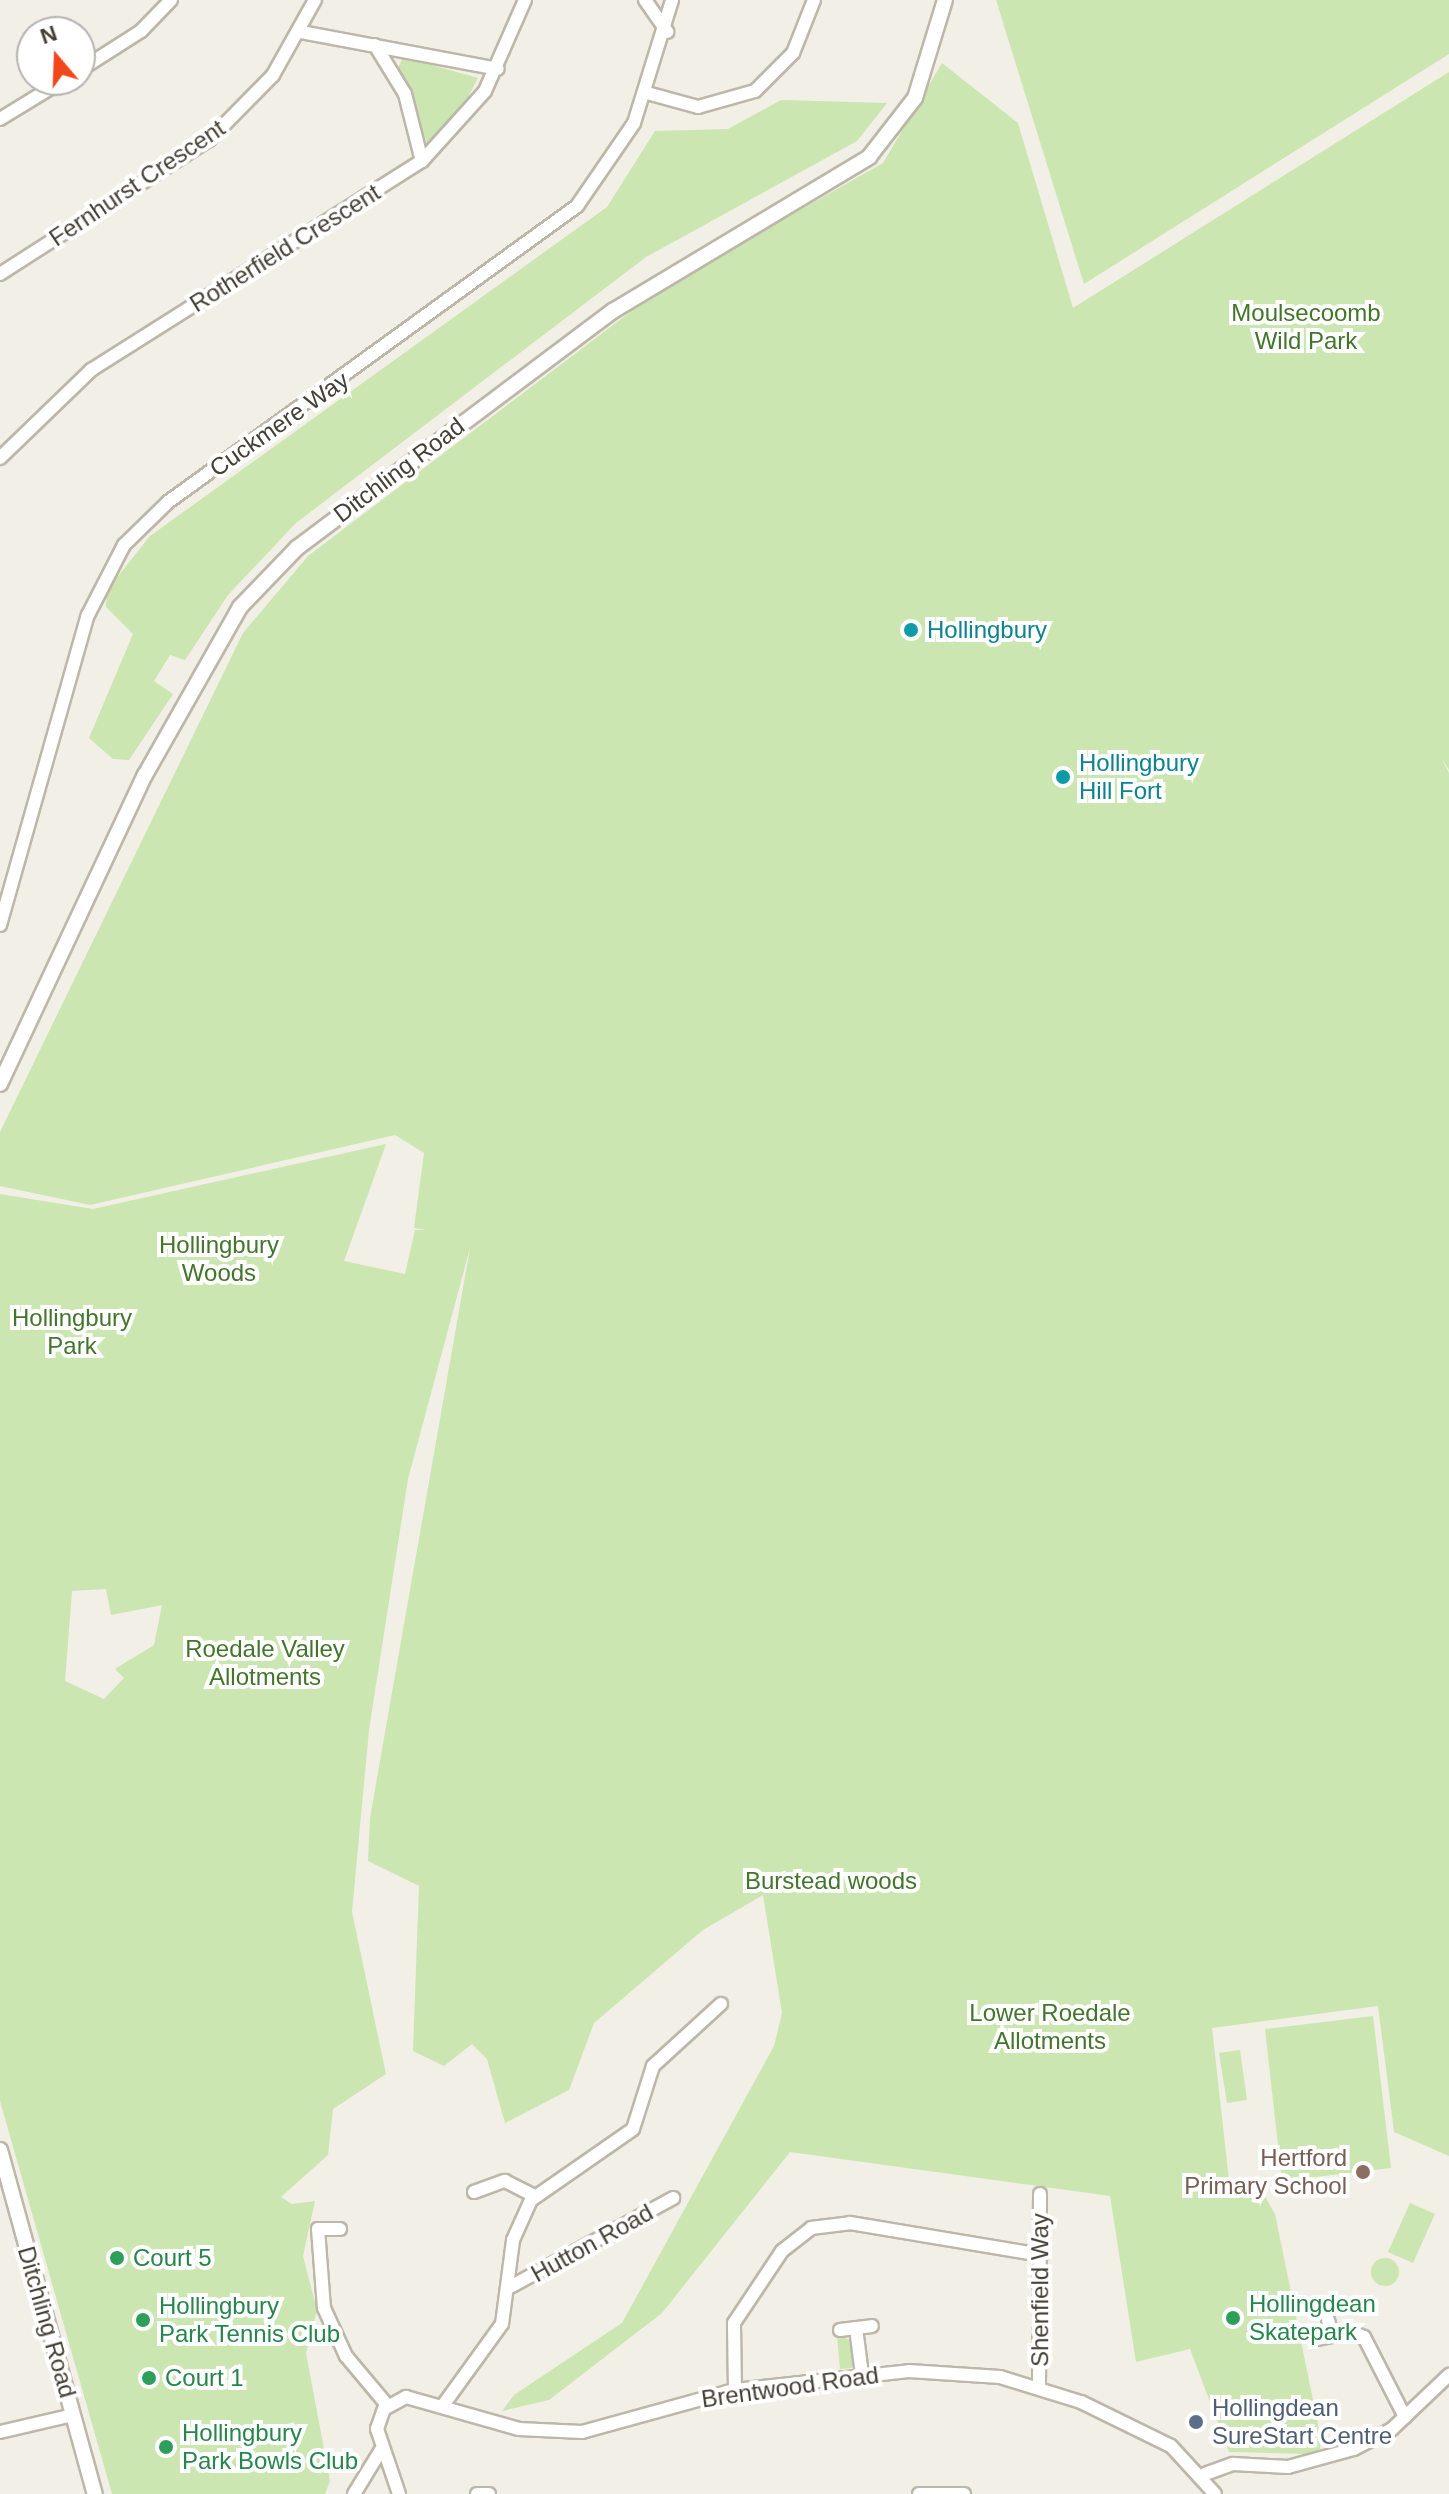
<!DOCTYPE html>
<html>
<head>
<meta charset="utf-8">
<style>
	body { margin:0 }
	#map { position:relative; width:1449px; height:2494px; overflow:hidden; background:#f2efe6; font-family:Helvetica,sans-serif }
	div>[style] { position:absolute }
	.green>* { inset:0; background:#cbe6b0 }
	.round { border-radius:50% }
	.roads { filter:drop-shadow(2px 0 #bdb7a9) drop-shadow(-2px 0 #bdb7a9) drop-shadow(0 2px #bdb7a9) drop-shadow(0 -2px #bdb7a9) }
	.minor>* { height:12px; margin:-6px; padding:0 6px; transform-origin:6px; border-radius:6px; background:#fff }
	.tertiary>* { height:14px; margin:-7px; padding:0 7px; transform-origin:7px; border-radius:7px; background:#fff }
	.dots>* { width:22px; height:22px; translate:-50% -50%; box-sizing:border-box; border:4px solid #fff; border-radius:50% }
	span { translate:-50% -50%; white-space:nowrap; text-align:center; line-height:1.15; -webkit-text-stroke:8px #fff; paint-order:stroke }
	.street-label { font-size:24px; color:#454036 }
	.park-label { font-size:24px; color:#43752b }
	.culture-label { font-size:24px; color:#0d838f }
	.left { translate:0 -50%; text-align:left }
	.education-label { font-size:24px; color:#785e54 }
	.right { translate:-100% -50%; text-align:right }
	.leisure-label { font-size:24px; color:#27864d }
	.service-label { font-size:24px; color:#4e5e75 }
	.north { position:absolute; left:16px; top:16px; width:80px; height:80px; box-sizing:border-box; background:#fff; border:2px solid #b5b3af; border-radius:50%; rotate:341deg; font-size:22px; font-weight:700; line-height:32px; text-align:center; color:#454036 }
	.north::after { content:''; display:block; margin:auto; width:28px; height:36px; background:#f2471d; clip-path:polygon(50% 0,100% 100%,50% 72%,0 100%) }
</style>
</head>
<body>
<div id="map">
	<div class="green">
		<i style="clip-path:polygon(996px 0,1449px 0,1449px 54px,1084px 284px)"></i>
		<i style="clip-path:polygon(403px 57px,478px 78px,460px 112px,427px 143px,397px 70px)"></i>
		<i style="clip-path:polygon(evenodd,942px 63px,1018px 123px,1073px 308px,1449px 72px,1449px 770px,1441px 757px,1449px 773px,1449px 2156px,1394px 2132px,1378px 2006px,1212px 2028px,1229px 2180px,1256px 2181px,1275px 2214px,1321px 2439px,1320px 2449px,1307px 2454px,1229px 2452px,1190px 2349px,1136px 2362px,1110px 2196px,790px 2152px,662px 2313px,549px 2400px,502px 2411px,514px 2395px,622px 2323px,774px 2046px,782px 2013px,763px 1895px,703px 1930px,594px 2023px,569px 2090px,505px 2123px,487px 2059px,472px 2044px,444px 2066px,413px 2051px,419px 1886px,368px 1861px,370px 1818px,470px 1248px,408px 1479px,369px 1730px,352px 1912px,386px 2074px,333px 2109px,328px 2155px,281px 2197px,292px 2204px,315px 2201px,303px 2256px,317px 2310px,306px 2353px,330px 2481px,325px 2494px,112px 2494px,0 2101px,0 1194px,93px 1209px,386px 1144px,344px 1261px,405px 1274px,415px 1230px,425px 1230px,414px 1228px,424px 1153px,395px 1135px,90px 1205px,0 1186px,0 1132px,243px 633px,308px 556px,662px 288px,883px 163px,942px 63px,106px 1589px,111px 1615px,162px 1605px,154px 1645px,115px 1669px,124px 1678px,104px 1699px,65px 1681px,72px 1591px,106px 1589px)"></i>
		<i style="clip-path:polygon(781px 100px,887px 103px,857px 141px,646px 257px,296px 523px,228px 595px,185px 660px,170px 655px,154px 681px,173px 694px,129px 760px,113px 759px,89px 738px,133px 634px,106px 607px,107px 590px,150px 536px,607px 207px,655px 131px,728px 129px)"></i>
		<i style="clip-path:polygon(1373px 2016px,1391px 2168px,1282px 2181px,1265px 2029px)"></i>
		<i style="clip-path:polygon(1240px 2050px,1247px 2100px,1227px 2103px,1219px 2053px)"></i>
		<i style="clip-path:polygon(1410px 2203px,1435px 2214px,1413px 2263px,1388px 2252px)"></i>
		<i class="round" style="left:1371px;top:2258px;width:28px;height:28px"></i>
		<i style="clip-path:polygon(837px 2335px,852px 2341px,852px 2368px,840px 2369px)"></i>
	</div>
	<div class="roads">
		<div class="minor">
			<i style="left:645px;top:0;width:39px;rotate:55deg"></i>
			<i style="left:301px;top:32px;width:200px;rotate:10.6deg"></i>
			<i style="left:375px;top:45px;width:57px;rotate:58.5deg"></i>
			<i style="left:405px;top:94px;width:69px;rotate:75.8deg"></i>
			<i style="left:80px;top:70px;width:72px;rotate:-32.6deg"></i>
			<i style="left:141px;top:31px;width:43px;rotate:-45.9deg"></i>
			<i style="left:647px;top:93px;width:53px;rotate:15.4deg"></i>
			<i style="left:698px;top:107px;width:59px;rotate:-15.7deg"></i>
			<i style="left:755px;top:91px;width:54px;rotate:-45deg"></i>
			<i style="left:793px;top:53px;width:57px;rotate:-68.4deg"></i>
			<i style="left:0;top:119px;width:75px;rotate:-31.4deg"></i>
			<i style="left:0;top:274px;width:248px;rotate:-32.7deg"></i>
			<i style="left:209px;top:140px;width:91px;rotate:-45.4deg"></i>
			<i style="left:273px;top:75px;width:86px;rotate:-60.8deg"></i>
			<i style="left:0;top:458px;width:127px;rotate:-44deg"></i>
			<i style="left:91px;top:370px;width:391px;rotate:-32.3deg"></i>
			<i style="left:422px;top:161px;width:94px;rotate:-48deg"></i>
			<i style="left:485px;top:91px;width:99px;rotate:-66.3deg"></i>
			<i style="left:0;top:925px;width:322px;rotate:-74.2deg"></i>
			<i style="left:88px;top:615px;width:79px;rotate:-62.8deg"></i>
			<i style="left:124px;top:545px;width:62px;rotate:-44.3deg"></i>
			<i style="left:168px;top:502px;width:505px;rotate:-35.89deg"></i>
			<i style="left:577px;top:206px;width:101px;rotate:-55.5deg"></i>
			<i style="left:634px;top:123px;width:129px;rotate:-72.8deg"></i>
			<i style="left:474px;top:2192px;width:33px;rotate:-20deg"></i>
			<i style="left:505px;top:2181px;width:34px;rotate:27deg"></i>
			<i style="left:340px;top:2229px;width:22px;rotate:180deg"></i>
			<i style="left:318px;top:2229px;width:79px;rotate:85.7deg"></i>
			<i style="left:324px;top:2308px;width:53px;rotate:65.4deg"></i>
			<i style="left:346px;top:2356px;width:65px;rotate:50deg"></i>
			<i style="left:510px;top:2287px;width:186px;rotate:-28.6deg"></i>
			<i style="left:1328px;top:2320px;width:16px;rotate:76deg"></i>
			<i style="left:856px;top:2328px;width:47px;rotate:82.7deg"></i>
			<i style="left:840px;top:2330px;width:32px;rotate:-7deg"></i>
			<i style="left:1318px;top:2339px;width:35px;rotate:-12deg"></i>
			<i style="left:1352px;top:2332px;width:13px;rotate:23deg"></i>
			<i style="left:1364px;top:2337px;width:90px;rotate:62.9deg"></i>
			<i style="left:1039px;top:2386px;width:192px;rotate:-89.7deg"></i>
			<i style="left:735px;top:2390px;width:67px;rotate:-90.9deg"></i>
			<i style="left:734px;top:2323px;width:87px;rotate:-56.3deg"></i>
			<i style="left:782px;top:2251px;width:37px;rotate:-38deg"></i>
			<i style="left:811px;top:2228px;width:39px;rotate:-7deg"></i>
			<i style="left:850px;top:2223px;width:194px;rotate:9.5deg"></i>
			<i style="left:444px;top:2404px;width:99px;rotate:-54.1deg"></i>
			<i style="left:502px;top:2324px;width:85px;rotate:-82.5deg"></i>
			<i style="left:513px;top:2240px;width:44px;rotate:-65.8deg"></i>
			<i style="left:531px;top:2200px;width:124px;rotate:-34.8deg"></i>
			<i style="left:633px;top:2129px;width:66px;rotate:-72.4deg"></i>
			<i style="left:653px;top:2066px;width:92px;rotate:-42.4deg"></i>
			<i style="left:0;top:2432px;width:75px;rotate:-13.1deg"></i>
			<i style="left:1205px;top:2474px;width:30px;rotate:-20deg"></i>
			<i style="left:1233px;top:2464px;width:55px;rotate:3.1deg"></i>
			<i style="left:1288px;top:2467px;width:68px;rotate:-15.3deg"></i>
			<i style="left:1354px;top:2449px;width:43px;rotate:-27.8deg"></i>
			<i style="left:1392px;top:2429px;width:79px;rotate:-43.5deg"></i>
			<i style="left:354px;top:2494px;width:52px;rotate:-58.5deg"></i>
			<i style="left:399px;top:2494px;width:69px;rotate:-108.7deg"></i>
			<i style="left:377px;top:2429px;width:21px;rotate:-71deg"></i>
			<i style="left:384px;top:2409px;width:25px;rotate:-29deg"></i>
			<i style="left:406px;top:2397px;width:117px;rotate:15.8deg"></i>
			<i style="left:519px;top:2429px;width:63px;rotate:2.7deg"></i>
			<i style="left:582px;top:2432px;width:159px;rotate:-15.4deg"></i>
			<i style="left:735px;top:2390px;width:175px;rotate:-6.2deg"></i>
			<i style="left:909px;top:2371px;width:91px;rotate:3.8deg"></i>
			<i style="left:1000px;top:2377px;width:85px;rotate:17.2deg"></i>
			<i style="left:1081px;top:2402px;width:100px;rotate:26.1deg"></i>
			<i style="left:1171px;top:2446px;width:65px;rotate:47.5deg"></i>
			<i style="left:477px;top:2494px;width:12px"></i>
			<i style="left:919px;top:2494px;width:45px"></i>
		</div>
		<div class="tertiary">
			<i style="left:0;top:1084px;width:341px;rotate:-64.9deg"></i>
			<i style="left:145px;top:775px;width:193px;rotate:-60.5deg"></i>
			<i style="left:240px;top:607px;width:82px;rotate:-46deg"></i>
			<i style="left:297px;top:548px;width:395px;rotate:-36.9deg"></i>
			<i style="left:613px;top:311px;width:299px;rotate:-31deg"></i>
			<i style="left:869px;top:157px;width:75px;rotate:-52.1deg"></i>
			<i style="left:915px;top:98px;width:102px;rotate:-73deg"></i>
			<i style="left:0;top:2150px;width:357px;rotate:74.6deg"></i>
		</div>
	</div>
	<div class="dots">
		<i style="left:911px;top:630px;background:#0f9aa8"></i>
		<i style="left:1063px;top:777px;background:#0f9aa8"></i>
		<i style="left:1363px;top:2172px;background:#8d6e63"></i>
		<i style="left:117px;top:2258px;background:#2e9e5b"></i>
		<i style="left:1233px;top:2318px;background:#2e9e5b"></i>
		<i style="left:143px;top:2320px;background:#2e9e5b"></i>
		<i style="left:149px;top:2378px;background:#2e9e5b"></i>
		<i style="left:1196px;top:2422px;background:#5c6f8a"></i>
		<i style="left:166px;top:2447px;background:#2e9e5b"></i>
	</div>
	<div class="street-label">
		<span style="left:137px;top:183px;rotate:-34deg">Fernhurst Crescent</span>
		<span style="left:285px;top:248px;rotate:-32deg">Rotherfield Crescent</span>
		<span style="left:279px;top:424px;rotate:-35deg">Cuckmere Way</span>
		<span style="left:399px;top:470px;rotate:-37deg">Ditchling Road</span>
		<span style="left:592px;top:2243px;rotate:-29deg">Hutton Road</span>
		<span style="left:1040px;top:2290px;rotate:-90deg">Shenfield Way</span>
		<span style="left:47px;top:2322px;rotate:74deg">Ditchling Road</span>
		<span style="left:790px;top:2387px;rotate:-8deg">Brentwood Road</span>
	</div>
	<div class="park-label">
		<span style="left:1306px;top:327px">Moulsecoomb<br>Wild Park</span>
		<span style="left:219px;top:1259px">Hollingbury<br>Woods</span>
		<span style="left:72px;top:1332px">Hollingbury<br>Park</span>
		<span style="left:265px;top:1663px">Roedale Valley<br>Allotments</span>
		<span style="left:831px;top:1881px">Burstead woods</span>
		<span style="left:1050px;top:2027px">Lower Roedale<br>Allotments</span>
	</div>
	<div class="culture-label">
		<span class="left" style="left:927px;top:630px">Hollingbury</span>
		<span class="left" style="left:1079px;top:777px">Hollingbury<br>Hill Fort</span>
	</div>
	<div class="education-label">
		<span class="right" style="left:1347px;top:2172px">Hertford<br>Primary School</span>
	</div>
	<div class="leisure-label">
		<span class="left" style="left:133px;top:2258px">Court 5</span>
		<span class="left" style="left:1249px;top:2318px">Hollingdean<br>Skatepark</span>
		<span class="left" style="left:159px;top:2320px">Hollingbury<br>Park Tennis Club</span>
		<span class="left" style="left:165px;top:2378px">Court 1</span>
		<span class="left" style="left:182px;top:2447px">Hollingbury<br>Park Bowls Club</span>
	</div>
	<div class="service-label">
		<span class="left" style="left:1212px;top:2422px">Hollingdean<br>SureStart Centre</span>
	</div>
	<div class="north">N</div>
</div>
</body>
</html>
